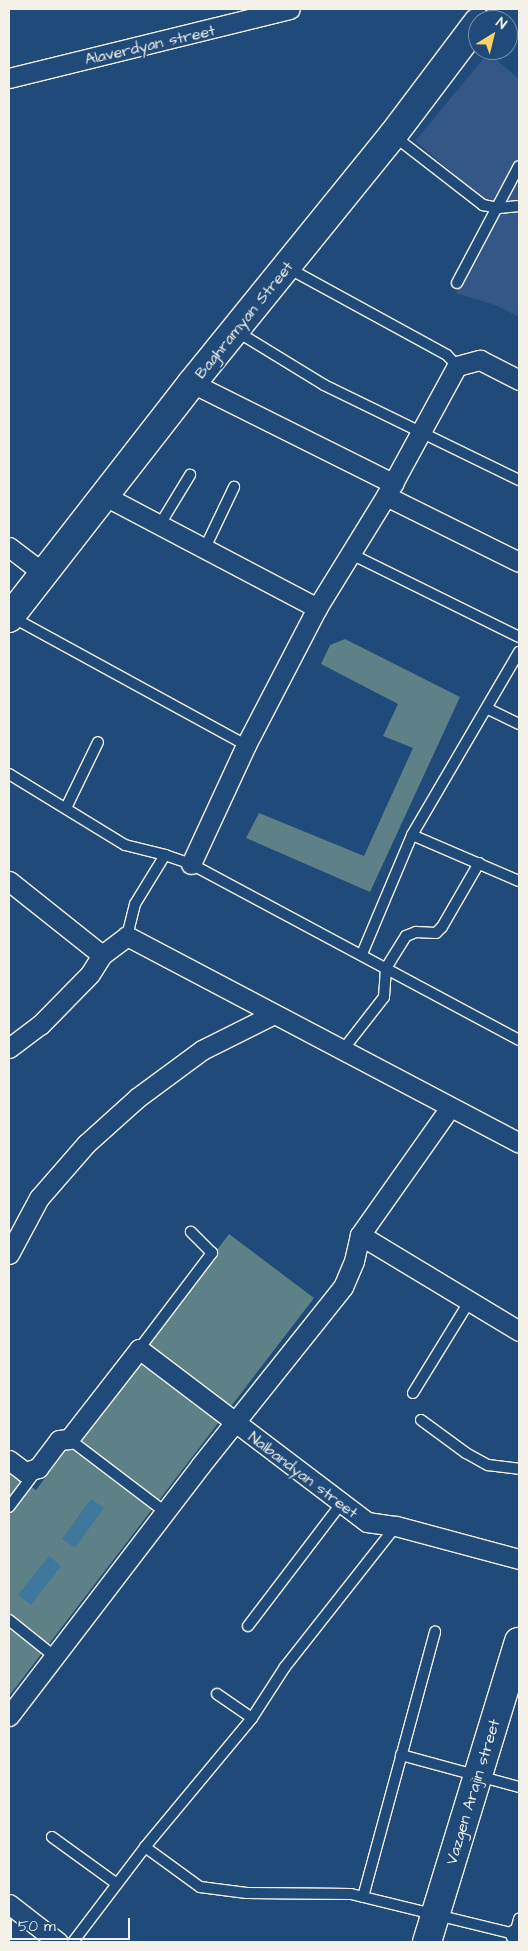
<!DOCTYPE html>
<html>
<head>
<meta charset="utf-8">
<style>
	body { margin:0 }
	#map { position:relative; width:528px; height:1951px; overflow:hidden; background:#1f4a7a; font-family:"Architects Daughter",sans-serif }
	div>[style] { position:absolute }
	.built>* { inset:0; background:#345787 }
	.green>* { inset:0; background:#5d8187 }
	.water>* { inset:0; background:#40779c }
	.roads { filter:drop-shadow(1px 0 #f4f1e8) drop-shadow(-1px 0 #f4f1e8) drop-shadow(0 1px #f4f1e8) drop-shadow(0 -1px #f4f1e8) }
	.lane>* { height:10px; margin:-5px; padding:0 5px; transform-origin:5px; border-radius:5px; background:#1f4a7a }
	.street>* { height:19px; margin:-9.5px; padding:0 9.5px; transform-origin:9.5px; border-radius:9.5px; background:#1f4a7a }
	.secondary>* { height:28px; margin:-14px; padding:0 14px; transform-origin:14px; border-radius:14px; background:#1f4a7a }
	span { translate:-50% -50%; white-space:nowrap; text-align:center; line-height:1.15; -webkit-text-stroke:4px #1f4a7a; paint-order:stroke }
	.street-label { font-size:16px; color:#f4f1e8 }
	.frame { position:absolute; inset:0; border:10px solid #f4f1e8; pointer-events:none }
	.north { position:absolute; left:468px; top:10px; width:50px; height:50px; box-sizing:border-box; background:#1f4a7a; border:1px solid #748da6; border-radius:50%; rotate:36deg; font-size:14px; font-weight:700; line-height:20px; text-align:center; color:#f4f1e8 }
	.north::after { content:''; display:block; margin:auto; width:18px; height:22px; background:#ffd166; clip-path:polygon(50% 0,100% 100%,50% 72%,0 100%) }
	.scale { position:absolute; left:10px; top:1918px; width:120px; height:22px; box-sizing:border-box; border:2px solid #f4f1e8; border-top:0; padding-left:6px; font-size:15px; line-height:18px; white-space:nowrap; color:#f4f1e8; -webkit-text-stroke:4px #1f4a7a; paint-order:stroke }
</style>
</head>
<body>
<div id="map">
	<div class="built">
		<i style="clip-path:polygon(488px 53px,519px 79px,519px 317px,495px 305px,456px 293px,505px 204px,486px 201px,415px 141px)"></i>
	</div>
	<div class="green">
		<i style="clip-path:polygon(345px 639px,460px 697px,370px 892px,246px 838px,259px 813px,364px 856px,413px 748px,383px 736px,398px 704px,321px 664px,330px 645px)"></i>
		<i style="clip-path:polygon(229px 1234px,314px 1298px,9px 1696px,9px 1470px,36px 1490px)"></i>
	</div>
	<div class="water">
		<i style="clip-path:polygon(91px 1499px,104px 1508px,75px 1548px,62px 1539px)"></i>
		<i style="clip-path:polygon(49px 1556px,61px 1566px,31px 1605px,18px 1595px)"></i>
	</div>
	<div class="roads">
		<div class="lane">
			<i style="left:394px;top:136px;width:113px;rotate:37.8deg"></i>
			<i style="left:483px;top:205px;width:16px;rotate:11deg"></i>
			<i style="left:499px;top:208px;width:20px;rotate:-6deg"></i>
			<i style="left:288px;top:268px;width:181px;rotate:28.7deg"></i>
			<i style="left:447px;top:355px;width:15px;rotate:48deg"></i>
			<i style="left:457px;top:283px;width:132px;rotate:-62.1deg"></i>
			<i style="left:236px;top:331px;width:103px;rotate:31.5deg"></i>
			<i style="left:324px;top:385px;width:217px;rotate:26deg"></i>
			<i style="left:159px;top:526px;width:60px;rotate:-58.7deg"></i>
			<i style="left:204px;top:550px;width:70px;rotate:-64.5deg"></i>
			<i style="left:351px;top:554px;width:187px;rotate:26.3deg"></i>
			<i style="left:12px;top:617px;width:267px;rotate:28.7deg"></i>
			<i style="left:488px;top:709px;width:34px;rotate:26deg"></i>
			<i style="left:9px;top:774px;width:136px;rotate:31.5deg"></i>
			<i style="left:125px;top:845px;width:41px;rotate:14deg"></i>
			<i style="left:165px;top:855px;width:57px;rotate:121.5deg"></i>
			<i style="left:135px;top:904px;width:33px;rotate:104deg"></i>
			<i style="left:66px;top:808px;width:73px;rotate:-64.1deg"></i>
			<i style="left:412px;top:835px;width:116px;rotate:23.3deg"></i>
			<i style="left:165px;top:855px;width:28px;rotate:19deg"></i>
			<i style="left:191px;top:864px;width:372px;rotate:28.2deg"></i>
			<i style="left:362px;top:954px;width:129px;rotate:-67.2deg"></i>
			<i style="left:412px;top:835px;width:212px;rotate:-59.7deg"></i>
			<i style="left:342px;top:1051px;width:68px;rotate:-52.1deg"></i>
			<i style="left:384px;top:997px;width:29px;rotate:-86deg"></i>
			<i style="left:386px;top:968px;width:38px;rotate:-58deg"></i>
			<i style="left:406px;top:936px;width:11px;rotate:-22deg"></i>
			<i style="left:416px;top:932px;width:20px;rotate:3deg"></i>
			<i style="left:436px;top:933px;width:8px;rotate:-45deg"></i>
			<i style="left:442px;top:927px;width:74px;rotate:-60deg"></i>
			<i style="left:139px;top:1349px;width:121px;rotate:-52.8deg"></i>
			<i style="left:212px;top:1253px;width:30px;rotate:-135deg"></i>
			<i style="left:413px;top:1393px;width:107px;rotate:-58.4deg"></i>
			<i style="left:421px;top:1420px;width:56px;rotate:36.3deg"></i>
			<i style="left:466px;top:1453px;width:25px;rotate:29deg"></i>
			<i style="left:488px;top:1465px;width:31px;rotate:7deg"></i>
			<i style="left:69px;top:1439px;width:121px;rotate:37.2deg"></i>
			<i style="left:9px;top:1507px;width:46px;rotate:-52.9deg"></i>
			<i style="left:9px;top:1620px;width:58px;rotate:38.7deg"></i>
			<i style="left:248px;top:1626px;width:153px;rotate:-52.7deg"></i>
			<i style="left:217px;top:1694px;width:42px;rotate:34.4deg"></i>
			<i style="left:401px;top:1755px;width:122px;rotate:15.2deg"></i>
			<i style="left:52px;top:1837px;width:80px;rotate:35.9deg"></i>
			<i style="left:145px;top:1847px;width:68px;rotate:36deg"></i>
			<i style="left:200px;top:1887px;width:47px;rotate:7.3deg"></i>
			<i style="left:247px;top:1893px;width:104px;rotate:0.6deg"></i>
			<i style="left:351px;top:1894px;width:169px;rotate:13.7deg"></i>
			<i style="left:515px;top:1934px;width:16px;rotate:-75deg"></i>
			<i style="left:363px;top:1897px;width:275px;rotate:-74.8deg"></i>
			<i style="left:73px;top:1942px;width:119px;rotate:-52.8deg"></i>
			<i style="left:145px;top:1847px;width:168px;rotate:-50.3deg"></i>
			<i style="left:252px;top:1718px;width:61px;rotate:-57.1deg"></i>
			<i style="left:285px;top:1667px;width:179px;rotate:-51.8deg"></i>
		</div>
		<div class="street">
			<i style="left:9px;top:78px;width:289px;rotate:-13.8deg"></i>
			<i style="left:192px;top:383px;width:225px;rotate:26.5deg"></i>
			<i style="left:105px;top:496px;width:240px;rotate:27.8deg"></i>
			<i style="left:386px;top:496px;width:148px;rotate:26.4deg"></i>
			<i style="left:9px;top:547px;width:43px;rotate:37.4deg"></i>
			<i style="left:191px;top:864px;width:131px;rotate:-65.2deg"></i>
			<i style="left:246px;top:745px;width:154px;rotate:-62.6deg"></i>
			<i style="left:317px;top:608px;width:132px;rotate:-58.4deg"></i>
			<i style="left:386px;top:496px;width:148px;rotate:-61.4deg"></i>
			<i style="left:457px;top:366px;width:24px;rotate:-15deg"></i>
			<i style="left:480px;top:360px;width:44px;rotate:27.1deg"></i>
			<i style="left:9px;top:881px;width:119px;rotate:38.5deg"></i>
			<i style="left:102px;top:955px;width:31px;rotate:-37deg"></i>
			<i style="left:127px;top:936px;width:443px;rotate:27.8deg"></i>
			<i style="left:9px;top:1048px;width:39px;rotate:-37deg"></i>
			<i style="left:40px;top:1025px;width:71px;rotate:-45.6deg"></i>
			<i style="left:90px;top:974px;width:22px;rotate:-58deg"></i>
			<i style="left:360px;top:1235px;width:186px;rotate:31.1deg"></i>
			<i style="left:9px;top:1254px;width:64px;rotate:-61.8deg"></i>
			<i style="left:39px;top:1198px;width:72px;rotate:-49deg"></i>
			<i style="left:86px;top:1144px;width:69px;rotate:-42deg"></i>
			<i style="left:137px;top:1098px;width:81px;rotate:-36.4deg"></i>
			<i style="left:202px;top:1050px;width:80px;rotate:-26.6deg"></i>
			<i style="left:9px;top:1460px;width:20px;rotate:37deg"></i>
			<i style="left:25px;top:1472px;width:14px;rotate:-17deg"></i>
			<i style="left:38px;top:1468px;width:35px;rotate:-53deg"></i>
			<i style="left:59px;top:1440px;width:10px;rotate:-6deg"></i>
			<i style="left:69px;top:1439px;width:114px;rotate:-52.1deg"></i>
			<i style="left:139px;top:1349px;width:286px;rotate:37.2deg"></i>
			<i style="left:367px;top:1522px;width:29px;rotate:8deg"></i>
			<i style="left:396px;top:1526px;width:127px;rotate:15deg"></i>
			<i style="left:9px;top:1716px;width:315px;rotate:-52.6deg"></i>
			<i style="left:200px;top:1466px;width:229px;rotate:-51.4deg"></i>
			<i style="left:343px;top:1287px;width:28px;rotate:-67deg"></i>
			<i style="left:354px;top:1261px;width:27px;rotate:-77deg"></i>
			<i style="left:360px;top:1235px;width:154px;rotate:-54.8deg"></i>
			<i style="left:9px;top:1904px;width:62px;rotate:37.8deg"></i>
			<i style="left:515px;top:1934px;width:4px;rotate:14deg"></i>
		</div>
		<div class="secondary">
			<i style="left:9px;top:618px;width:298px;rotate:-52.1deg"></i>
			<i style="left:192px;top:383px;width:319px;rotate:-51deg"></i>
			<i style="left:393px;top:135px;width:141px;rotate:-53deg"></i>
			<i style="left:427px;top:1942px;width:314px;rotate:-73deg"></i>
		</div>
	</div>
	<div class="street-label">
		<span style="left:150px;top:45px;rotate:-13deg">Alaverdyan street</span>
		<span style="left:244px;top:320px;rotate:-51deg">Baghramyan Street</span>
		<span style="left:303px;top:1475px;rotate:37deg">Nalbandyan street</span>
		<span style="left:473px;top:1792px;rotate:-73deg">Vazgen Arajin street</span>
	</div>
	<div class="frame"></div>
	<div class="north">N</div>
	<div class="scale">50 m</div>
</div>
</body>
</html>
